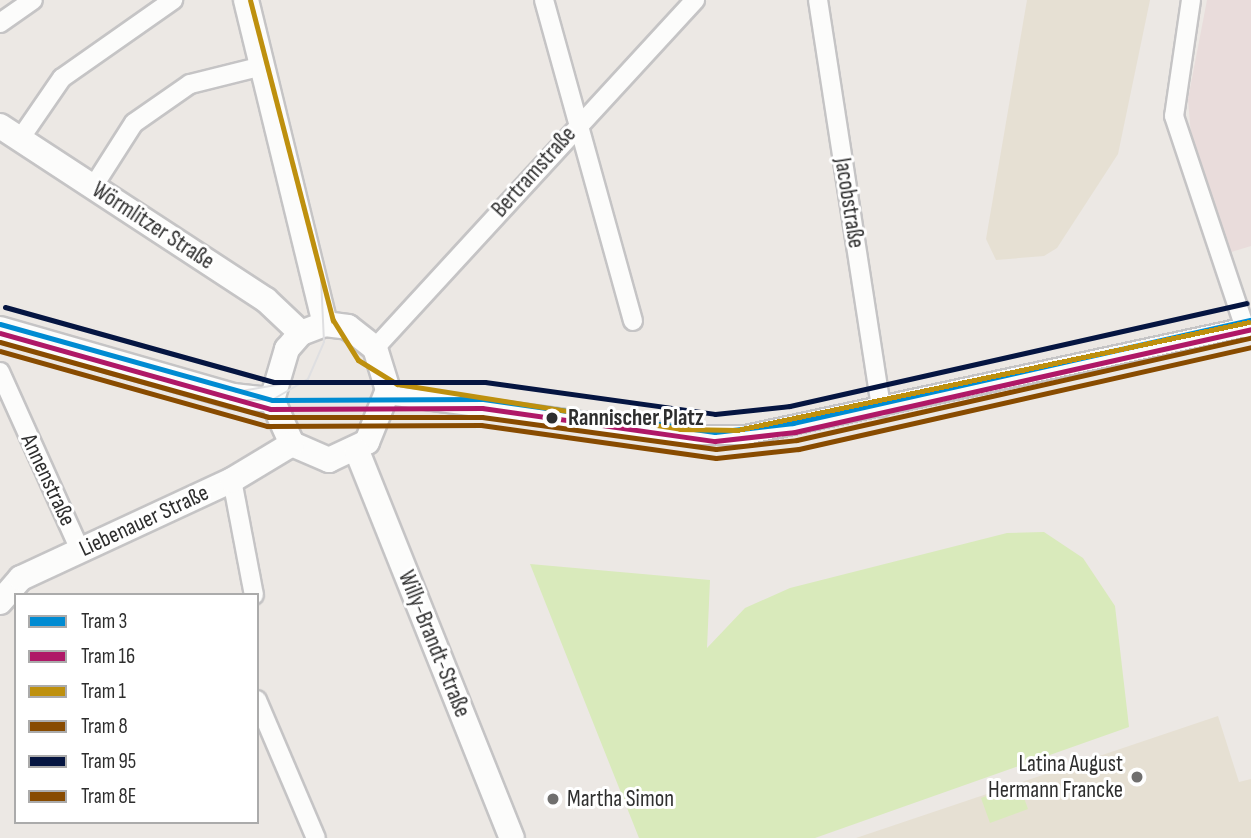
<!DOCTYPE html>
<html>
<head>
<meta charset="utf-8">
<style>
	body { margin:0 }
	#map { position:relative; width:1251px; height:838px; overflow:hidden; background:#ece8e4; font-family:"Sofia Sans Condensed",sans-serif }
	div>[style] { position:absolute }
	.education>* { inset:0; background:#e6e0d3 }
	.medical>* { inset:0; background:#e9dcdb }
	.pitch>* { inset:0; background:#d9eabb }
	.roads { filter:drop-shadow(2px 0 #c5c4c5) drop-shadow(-2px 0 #c5c4c5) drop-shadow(0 2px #c5c4c5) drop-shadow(0 -2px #c5c4c5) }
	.street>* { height:18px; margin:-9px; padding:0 9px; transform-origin:9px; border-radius:9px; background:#fcfcfb }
	.secondary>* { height:24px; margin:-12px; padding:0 12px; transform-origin:12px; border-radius:12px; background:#fcfcfb }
	.tram>* { height:2px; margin:-1px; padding:0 1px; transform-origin:1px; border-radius:1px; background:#dfdfe1 }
	.tram-1>* { height:5px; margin:-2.5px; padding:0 2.5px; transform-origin:2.5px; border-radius:2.5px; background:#008bd2 }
	.tram-2>* { height:5px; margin:-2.5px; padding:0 2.5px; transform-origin:2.5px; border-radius:2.5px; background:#af1867 }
	.tram-3>* { height:5px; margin:-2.5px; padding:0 2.5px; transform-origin:2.5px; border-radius:2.5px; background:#be900e }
	.tram-4>* { height:5px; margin:-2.5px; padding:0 2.5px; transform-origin:2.5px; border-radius:2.5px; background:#884b00 }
	.tram-5>* { height:5px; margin:-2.5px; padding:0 2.5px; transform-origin:2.5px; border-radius:2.5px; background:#051541 }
	.tram-6>* { height:5px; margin:-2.5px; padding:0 2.5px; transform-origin:2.5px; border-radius:2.5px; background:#884b00 }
	.dots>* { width:19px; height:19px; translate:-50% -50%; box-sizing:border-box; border:4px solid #fff; border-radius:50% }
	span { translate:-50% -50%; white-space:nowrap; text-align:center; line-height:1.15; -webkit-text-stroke:6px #fff; paint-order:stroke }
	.street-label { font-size:23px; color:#2e2e2e }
	.stop-label { font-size:23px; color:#2e2e2e; font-weight:700 }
	.left { translate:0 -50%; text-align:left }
	.poi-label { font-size:23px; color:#2e2e2e }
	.right { translate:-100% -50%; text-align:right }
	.legend { position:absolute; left:14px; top:593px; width:245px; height:231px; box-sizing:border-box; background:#fff; border:2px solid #ababab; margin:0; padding:9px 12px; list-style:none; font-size:21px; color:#2e2e2e }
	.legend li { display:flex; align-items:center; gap:14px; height:35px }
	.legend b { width:35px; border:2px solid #ababab }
</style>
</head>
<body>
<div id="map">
	<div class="education">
		<i style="clip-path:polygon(1027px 0,1150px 0,1118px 154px,1057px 248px,1044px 256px,996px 260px,986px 239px)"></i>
		<i style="clip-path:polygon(1218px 716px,1239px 782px,1251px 779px,1251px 838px,856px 838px)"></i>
	</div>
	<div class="medical">
		<i style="clip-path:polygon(1207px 0,1251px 0,1251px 246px,1228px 253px,1191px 136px,1188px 99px)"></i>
	</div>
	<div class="pitch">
		<i style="clip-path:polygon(1044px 532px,1083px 558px,1115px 606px,1129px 727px,815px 838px,639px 838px,530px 564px,710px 580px,707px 648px,745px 608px,790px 588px,1007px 533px)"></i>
		<i style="clip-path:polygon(1019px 784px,1028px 809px,990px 823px,981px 798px)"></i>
	</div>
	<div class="roads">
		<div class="street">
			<i style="left:544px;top:0;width:333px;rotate:74.5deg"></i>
			<i style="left:818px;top:0;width:412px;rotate:81.2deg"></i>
			<i style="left:1191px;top:0;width:117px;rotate:98.3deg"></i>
			<i style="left:1174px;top:116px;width:224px;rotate:71.5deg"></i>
			<i style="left:0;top:23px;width:40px;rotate:-34.9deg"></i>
			<i style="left:20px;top:139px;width:74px;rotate:-55.5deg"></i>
			<i style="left:62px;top:78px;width:136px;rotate:-35.1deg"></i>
			<i style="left:93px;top:187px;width:76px;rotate:-57.4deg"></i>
			<i style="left:134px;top:123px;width:68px;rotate:-34.9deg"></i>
			<i style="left:190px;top:84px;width:75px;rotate:-13.9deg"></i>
			<i style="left:375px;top:348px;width:473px;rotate:-47.4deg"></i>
			<i style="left:0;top:372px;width:195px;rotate:65.8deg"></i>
			<i style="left:388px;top:395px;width:298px;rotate:7.7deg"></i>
			<i style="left:683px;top:435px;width:63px"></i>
			<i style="left:746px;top:435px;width:517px;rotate:-12.18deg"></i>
			<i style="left:232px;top:480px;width:117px;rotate:79.2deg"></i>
			<i style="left:257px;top:700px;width:150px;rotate:66.9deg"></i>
		</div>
		<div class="secondary">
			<i style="left:246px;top:0;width:333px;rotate:76.3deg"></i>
			<i style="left:0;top:126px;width:318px;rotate:33.2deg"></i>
			<i style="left:266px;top:300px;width:48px;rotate:43.3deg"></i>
			<i style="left:325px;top:324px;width:23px;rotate:7deg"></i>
			<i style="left:348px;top:327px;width:34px;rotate:38deg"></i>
			<i style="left:375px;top:348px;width:44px;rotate:72.8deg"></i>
			<i style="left:388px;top:390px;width:56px;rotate:112deg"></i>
			<i style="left:367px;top:442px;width:42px;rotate:154.7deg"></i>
			<i style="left:329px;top:460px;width:40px;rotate:-156.6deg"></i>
			<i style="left:292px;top:444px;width:48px;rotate:-114.4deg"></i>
			<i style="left:272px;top:400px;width:53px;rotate:-73.6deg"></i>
			<i style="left:287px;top:349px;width:21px;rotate:-49deg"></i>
			<i style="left:301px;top:333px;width:26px;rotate:-21deg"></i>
			<i style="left:0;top:329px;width:242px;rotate:16deg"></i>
			<i style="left:233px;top:396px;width:39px;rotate:6deg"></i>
			<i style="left:357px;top:451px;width:417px;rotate:68.2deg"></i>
			<i style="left:0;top:602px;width:32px;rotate:-49deg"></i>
			<i style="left:21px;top:578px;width:233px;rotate:-24.9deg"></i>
			<i style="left:232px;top:480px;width:70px;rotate:-31deg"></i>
		</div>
	</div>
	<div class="tram">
		<i style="left:236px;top:392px;width:52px;rotate:-10deg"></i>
		<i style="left:230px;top:400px;width:42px"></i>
		<i style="left:272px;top:400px;width:42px;rotate:-30.3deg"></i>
		<i style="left:308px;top:379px;width:40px;rotate:-66.6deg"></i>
		<i style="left:324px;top:342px;width:63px;rotate:-92.7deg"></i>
	</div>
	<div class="tram-1">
		<i style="left:0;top:324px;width:282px;rotate:15.6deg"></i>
		<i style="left:272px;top:400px;width:211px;rotate:-0.3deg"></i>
		<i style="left:483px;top:399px;width:234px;rotate:8.1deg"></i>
		<i style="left:715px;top:432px;width:79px;rotate:-6.6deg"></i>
		<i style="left:793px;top:423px;width:469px;rotate:-12.7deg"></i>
	</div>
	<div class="tram-2">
		<i style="left:0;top:333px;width:280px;rotate:15.7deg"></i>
		<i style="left:270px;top:409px;width:212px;rotate:-0.3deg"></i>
		<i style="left:482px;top:408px;width:235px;rotate:8.1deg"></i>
		<i style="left:715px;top:441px;width:81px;rotate:-6.4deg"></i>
		<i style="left:795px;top:432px;width:467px;rotate:-12.7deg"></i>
	</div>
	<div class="tram-3">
		<i style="left:250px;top:0;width:331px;rotate:75.5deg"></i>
		<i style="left:333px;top:320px;width:47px;rotate:58deg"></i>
		<i style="left:358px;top:360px;width:46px;rotate:31.6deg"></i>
		<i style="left:397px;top:384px;width:287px;rotate:9deg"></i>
		<i style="left:680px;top:429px;width:57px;rotate:1deg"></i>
		<i style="left:737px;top:430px;width:523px;rotate:-11.91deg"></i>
	</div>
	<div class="tram-4">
		<i style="left:0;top:342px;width:279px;rotate:15.6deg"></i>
		<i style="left:269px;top:417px;width:213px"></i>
		<i style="left:482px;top:417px;width:236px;rotate:7.8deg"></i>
		<i style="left:716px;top:449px;width:81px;rotate:-6.3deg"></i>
		<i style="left:797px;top:440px;width:465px;rotate:-12.7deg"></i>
	</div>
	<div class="tram-5">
		<i style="left:5px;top:307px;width:279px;rotate:15.6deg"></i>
		<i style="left:274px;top:382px;width:211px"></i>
		<i style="left:485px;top:382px;width:232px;rotate:7.9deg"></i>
		<i style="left:715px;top:414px;width:75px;rotate:-6.1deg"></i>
		<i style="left:790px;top:406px;width:468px;rotate:-12.7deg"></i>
	</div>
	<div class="tram-6">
		<i style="left:0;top:351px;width:277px;rotate:15.7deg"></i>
		<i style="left:267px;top:426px;width:214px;rotate:-0.3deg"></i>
		<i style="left:481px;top:425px;width:237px;rotate:8deg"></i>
		<i style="left:716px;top:458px;width:83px;rotate:-6.2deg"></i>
		<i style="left:799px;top:449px;width:463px;rotate:-12.7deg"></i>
	</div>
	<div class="dots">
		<i style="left:552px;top:418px;background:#2e2e2e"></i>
		<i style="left:1137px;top:777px;background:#706f6e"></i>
		<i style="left:553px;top:799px;background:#706f6e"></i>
	</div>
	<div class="street-label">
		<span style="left:534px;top:172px;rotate:-48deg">Bertramstraße</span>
		<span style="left:849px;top:203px;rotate:81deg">Jacobstraße</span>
		<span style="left:153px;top:226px;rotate:33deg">Wörmlitzer Straße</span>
		<span style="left:48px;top:480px;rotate:65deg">Annenstraße</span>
		<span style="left:144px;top:521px;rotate:-25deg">Liebenauer Straße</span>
		<span style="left:434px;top:644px;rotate:68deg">Willy-Brandt-Straße</span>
	</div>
	<div class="stop-label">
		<span class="left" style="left:568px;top:418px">Rannischer Platz</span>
	</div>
	<div class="poi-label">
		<span class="right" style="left:1123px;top:777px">Latina August<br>Hermann Francke</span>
		<span class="left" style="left:567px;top:799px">Martha Simon</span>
	</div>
	<ul class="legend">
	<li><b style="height:9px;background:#008bd2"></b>Tram 3</li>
	<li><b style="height:9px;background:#af1867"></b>Tram 16</li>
	<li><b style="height:9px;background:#be900e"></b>Tram 1</li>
	<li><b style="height:9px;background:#884b00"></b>Tram 8</li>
	<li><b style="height:9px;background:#051541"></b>Tram 95</li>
	<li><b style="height:9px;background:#884b00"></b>Tram 8E</li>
	</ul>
</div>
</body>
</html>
